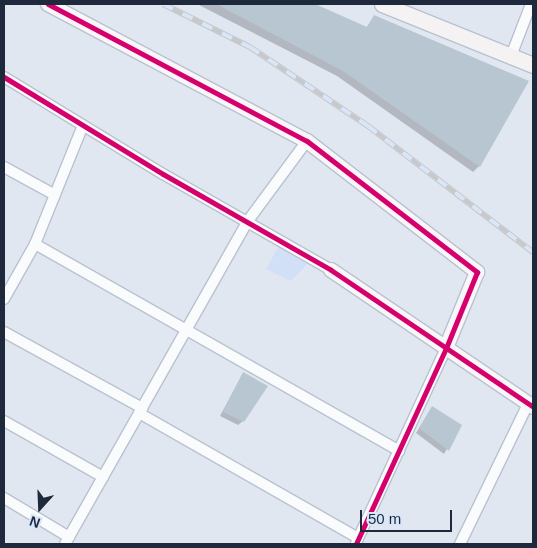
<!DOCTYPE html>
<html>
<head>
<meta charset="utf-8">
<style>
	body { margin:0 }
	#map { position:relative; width:537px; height:548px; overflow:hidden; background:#e0e7f1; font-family:Arial,sans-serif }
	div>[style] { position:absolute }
	.built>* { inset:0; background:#d1e0f6 }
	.shadow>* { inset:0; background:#0003 }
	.building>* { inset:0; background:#b8c6d1 }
	.roads { filter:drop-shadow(1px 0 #b8c2cf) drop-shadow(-1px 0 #b8c2cf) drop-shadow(0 1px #b8c2cf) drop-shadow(0 -1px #b8c2cf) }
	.street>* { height:10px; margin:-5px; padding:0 5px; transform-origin:5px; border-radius:5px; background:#fafbfd }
	.secondary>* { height:14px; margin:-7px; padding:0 7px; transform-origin:7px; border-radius:7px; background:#f8f6f8 }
	.primary>* { height:15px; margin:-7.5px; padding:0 7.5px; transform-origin:7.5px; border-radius:7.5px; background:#f5f2f4 }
	.rail>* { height:5.5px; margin-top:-2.75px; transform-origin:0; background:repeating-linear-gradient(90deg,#d8e6f9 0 11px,#c6c8cc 0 22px); box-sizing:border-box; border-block:1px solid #c6c8cc }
	.cycleway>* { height:5px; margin:-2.5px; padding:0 2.5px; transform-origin:2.5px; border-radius:2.5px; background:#d6006c }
	span { translate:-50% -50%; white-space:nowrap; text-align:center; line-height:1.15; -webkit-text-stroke:4px #d8e6f9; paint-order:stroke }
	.frame { position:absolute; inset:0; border:5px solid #1e2a3c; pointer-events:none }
	.north { position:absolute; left:15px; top:483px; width:50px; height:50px; -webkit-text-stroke:4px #d8e6f9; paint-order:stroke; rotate:200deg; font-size:14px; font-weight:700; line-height:20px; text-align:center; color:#1e2a3c }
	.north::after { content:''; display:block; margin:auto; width:18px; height:22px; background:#1e2a3c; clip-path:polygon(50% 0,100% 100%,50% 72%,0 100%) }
	.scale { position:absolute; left:360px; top:510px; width:92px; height:22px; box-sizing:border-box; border:2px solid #1e2a3c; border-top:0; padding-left:6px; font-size:15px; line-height:18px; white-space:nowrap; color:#1e2a3c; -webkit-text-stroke:4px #d8e6f9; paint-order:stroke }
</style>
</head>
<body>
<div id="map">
	<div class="built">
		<i style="clip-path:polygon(281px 242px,312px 259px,291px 281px,266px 269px)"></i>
	</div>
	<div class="shadow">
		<i style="clip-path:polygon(197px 4px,312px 4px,366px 28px,375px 17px,527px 82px,479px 166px,473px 172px,337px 76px)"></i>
		<i style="clip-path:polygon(243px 373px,243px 421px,238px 425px,220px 416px)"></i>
		<i style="clip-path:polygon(432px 408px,460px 425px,444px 454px,416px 433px)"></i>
	</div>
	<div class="building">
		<i style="clip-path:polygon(216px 4px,315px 4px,367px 27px,374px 15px,529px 81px,480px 167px,343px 71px)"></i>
		<i style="clip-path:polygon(243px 372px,268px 386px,244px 422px,223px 412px)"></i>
		<i style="clip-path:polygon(432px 406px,462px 425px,449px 451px,419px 428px)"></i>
	</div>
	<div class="roads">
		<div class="street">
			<i style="left:511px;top:56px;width:56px;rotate:-69deg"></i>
			<i style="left:4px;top:77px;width:186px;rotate:31.4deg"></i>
			<i style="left:163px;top:174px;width:193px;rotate:29.7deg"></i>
			<i style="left:4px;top:167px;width:58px;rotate:28.8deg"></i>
			<i style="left:35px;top:244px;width:128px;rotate:-68deg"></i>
			<i style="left:4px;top:299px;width:63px;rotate:-60.6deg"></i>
			<i style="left:35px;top:244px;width:419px;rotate:29.6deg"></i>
			<i style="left:4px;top:332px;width:158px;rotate:28.8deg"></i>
			<i style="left:139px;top:413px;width:252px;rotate:29.7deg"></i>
			<i style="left:4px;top:421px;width:114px;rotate:29.5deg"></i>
			<i style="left:4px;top:498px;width:76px;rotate:31deg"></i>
			<i style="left:356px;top:543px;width:215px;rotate:-65.2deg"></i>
			<i style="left:65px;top:544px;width:370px;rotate:-60.5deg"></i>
			<i style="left:247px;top:222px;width:101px;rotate:-53.5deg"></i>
			<i style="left:460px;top:544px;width:156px;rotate:-64.1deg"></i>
		</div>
		<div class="secondary">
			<i style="left:48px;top:4px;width:293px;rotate:27.9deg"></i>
			<i style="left:307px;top:141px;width:215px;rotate:37.6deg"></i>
			<i style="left:477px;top:272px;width:82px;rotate:112.2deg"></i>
			<i style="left:331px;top:270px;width:244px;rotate:34.1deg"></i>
		</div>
		<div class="primary">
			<i style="left:382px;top:4px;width:163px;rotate:22deg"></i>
		</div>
	</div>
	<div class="rail">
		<i style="left:163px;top:4px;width:97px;rotate:26.3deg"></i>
		<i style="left:250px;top:47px;width:142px;rotate:33.8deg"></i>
		<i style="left:368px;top:126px;width:208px;rotate:37.4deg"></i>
	</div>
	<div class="cycleway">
		<i style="left:48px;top:4px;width:293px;rotate:27.9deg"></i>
		<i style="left:307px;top:141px;width:215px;rotate:37.6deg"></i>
		<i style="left:477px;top:272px;width:82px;rotate:112.2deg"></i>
		<i style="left:446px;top:348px;width:216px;rotate:114.7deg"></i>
		<i style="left:4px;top:77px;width:186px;rotate:31.4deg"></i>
		<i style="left:163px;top:174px;width:193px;rotate:29.7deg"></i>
		<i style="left:331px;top:270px;width:244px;rotate:34.1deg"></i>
	</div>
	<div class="frame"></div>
	<div class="north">N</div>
	<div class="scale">50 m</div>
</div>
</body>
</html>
